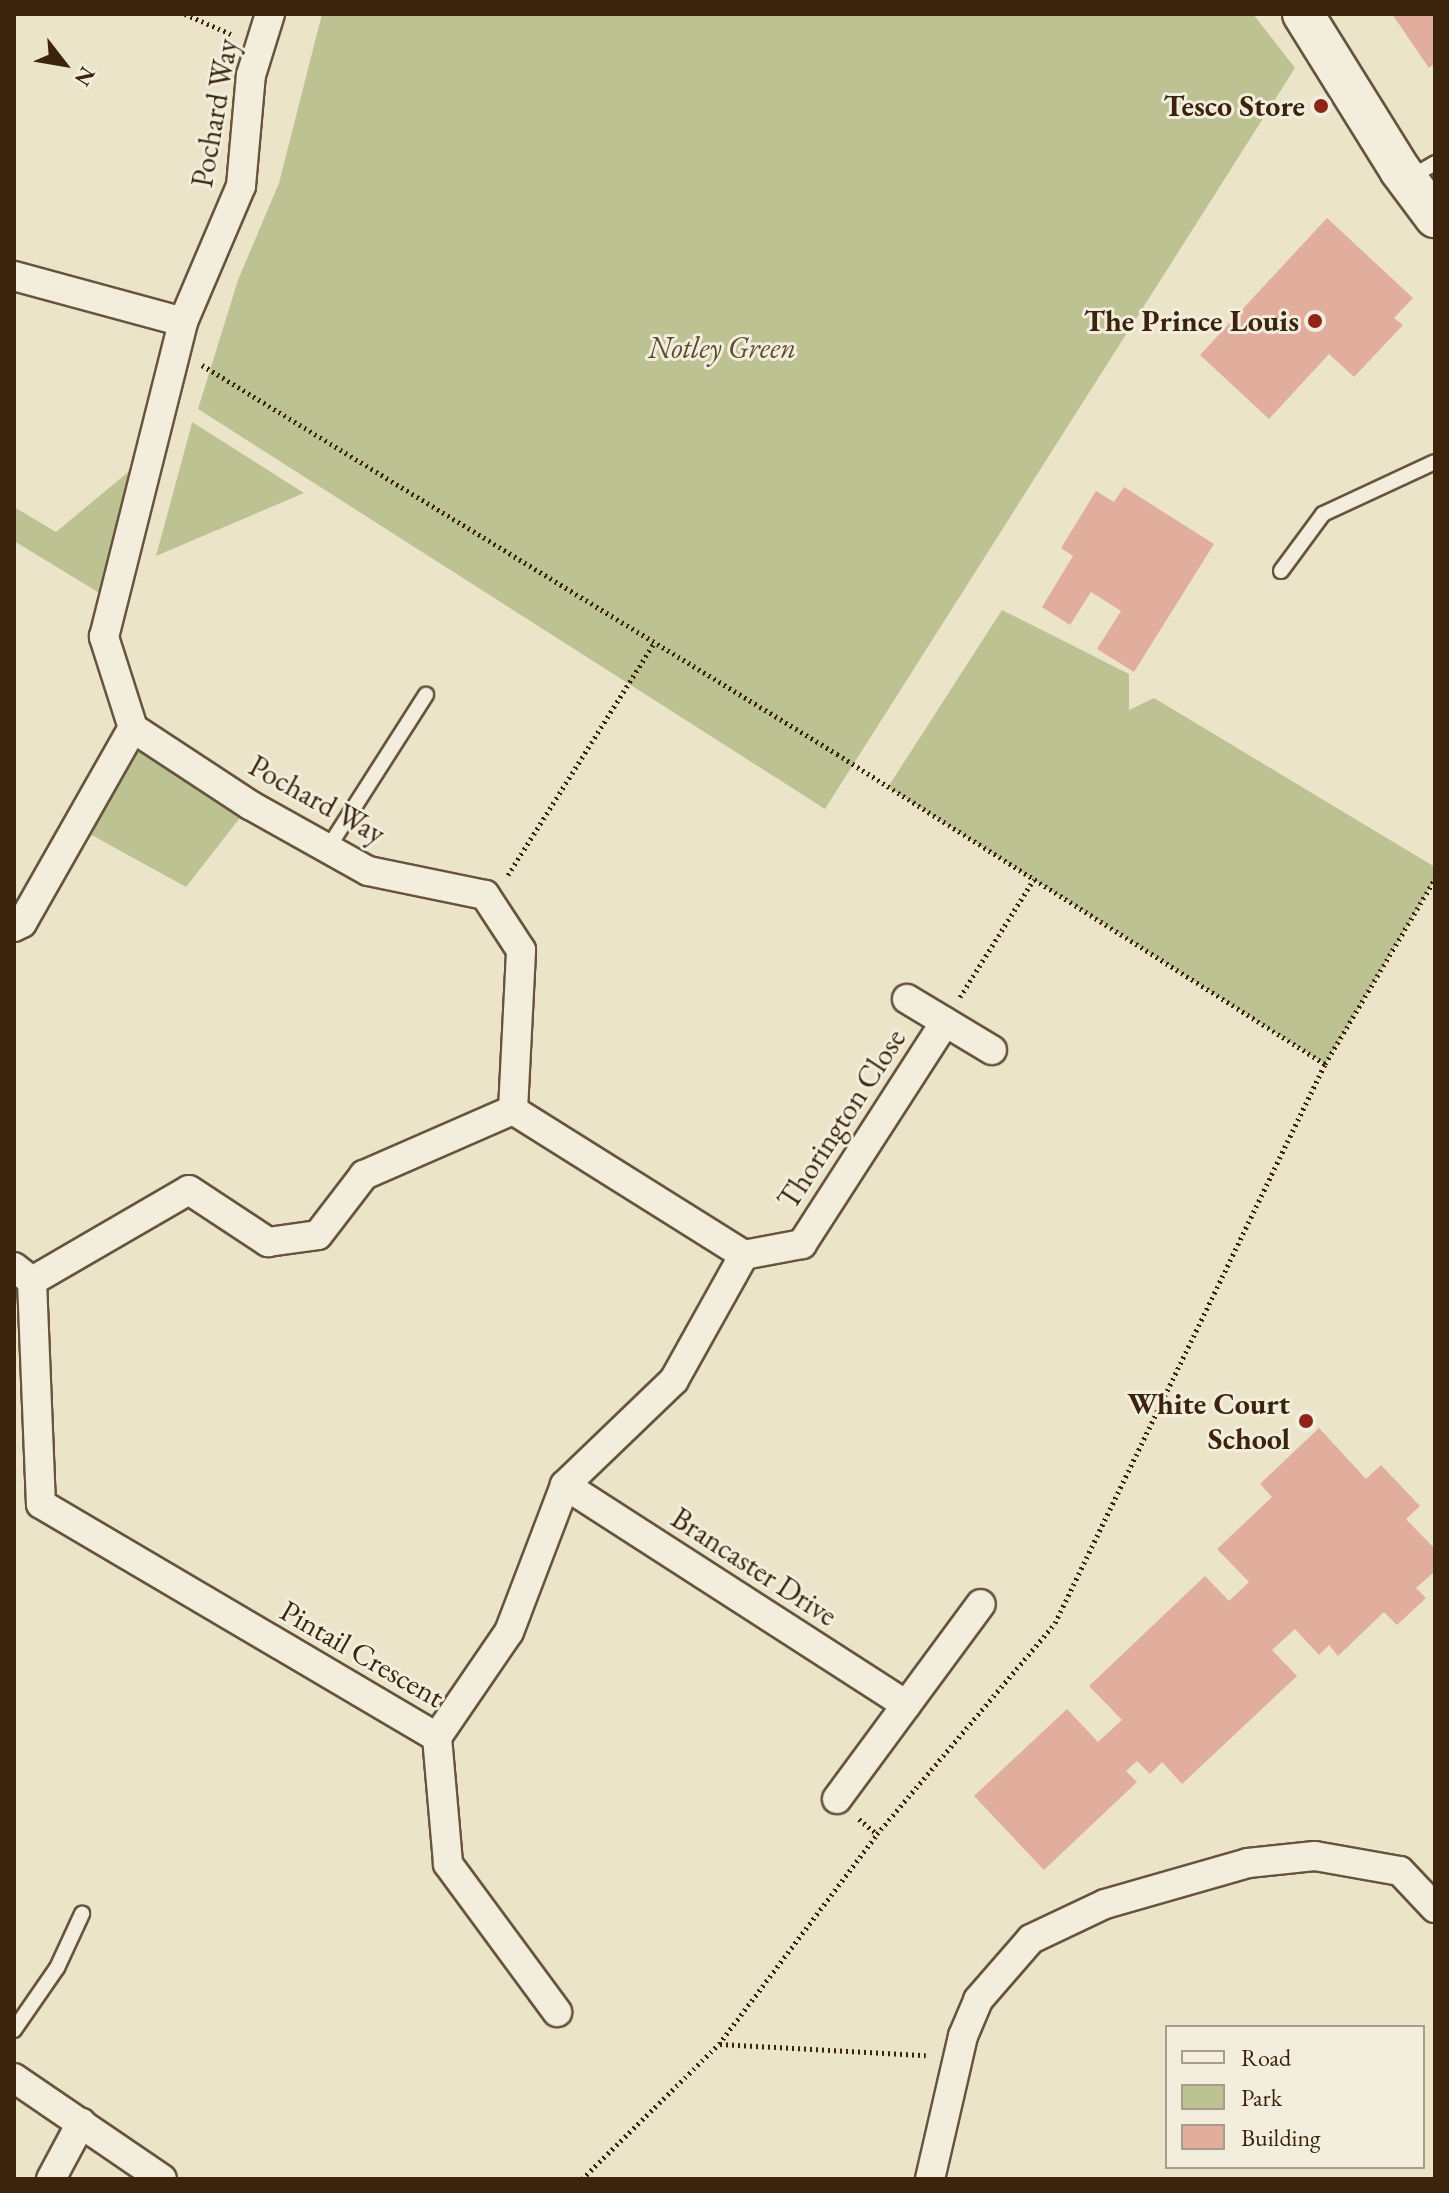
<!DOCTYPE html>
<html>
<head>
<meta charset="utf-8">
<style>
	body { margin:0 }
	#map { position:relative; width:1449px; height:2193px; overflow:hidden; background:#ebe4c9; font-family:"EB Garamond",serif }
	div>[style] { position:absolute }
	.green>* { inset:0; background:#bdc293 }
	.building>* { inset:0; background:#e1ae9e }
	.path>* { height:5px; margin-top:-2.5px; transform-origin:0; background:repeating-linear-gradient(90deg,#3c240c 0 2px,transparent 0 6px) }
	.roads { filter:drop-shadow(2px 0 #68543b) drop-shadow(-2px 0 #68543b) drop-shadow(0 2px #68543b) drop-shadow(0 -2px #68543b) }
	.lane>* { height:14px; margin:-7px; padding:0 7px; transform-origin:7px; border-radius:7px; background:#f2eddc }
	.street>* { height:28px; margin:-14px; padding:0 14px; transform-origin:14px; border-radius:14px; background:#f2eddc }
	.secondary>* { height:40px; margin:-20px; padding:0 20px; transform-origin:20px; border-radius:20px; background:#f2eddc }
	.dots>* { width:22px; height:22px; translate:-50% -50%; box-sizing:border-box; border:4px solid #f2eddc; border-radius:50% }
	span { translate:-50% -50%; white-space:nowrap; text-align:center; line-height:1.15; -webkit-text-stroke:6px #f2eddc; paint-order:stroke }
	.poi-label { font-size:30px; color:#3c240c; font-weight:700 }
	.right { translate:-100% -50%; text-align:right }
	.street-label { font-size:30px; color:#3c240c }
	.park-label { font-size:30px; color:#5c4c2e; font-style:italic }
	.frame { position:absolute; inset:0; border:16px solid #3c240c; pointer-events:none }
	.legend { position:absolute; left:1165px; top:2025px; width:260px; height:144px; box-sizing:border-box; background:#f2eddc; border:2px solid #a99d89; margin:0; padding:10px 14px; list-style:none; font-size:24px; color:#3c240c }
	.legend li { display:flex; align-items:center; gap:16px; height:40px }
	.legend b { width:40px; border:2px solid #a99d89 }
	.north { position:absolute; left:24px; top:24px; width:80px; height:80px; -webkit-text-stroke:6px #f2eddc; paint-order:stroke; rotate:121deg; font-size:22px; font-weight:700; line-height:32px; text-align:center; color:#3c240c }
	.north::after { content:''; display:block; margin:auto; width:28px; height:36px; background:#3c240c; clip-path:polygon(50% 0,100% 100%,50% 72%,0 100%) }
</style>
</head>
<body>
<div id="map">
	<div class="green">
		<i style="clip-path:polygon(322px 14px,1253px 14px,1295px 68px,825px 809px,198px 409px,238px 280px,279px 183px)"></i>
		<i style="clip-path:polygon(192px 422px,304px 493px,156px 556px,191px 427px)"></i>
		<i style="clip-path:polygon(133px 468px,101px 594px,14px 541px,14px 507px,56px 532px)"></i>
		<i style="clip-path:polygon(1002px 610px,1129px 674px,1129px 710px,1154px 698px,1435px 867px,1435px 879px,1325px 1064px,888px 787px)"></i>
		<i style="clip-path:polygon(133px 728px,250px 805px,186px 887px,77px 827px)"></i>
	</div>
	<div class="building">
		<i style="clip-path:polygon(1392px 14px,1435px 14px,1435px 63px,1429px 68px)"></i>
		<i style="clip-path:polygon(1327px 218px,1413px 298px,1394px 318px,1403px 325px,1354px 377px,1329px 354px,1269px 419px,1200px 355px)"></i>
		<i style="clip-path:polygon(1124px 487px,1214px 544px,1134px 672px,1097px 649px,1121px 611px,1091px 592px,1070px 625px,1042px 607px,1073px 556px,1061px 548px,1096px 491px,1114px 502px)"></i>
		<i style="clip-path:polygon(1319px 1428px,1366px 1479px,1381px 1465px,1420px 1506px,1406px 1519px,1435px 1549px,1435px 1571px,1416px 1588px,1426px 1598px,1397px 1625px,1384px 1612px,1338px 1656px,1329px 1645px,1319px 1655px,1295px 1629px,1272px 1650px,1297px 1676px,1182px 1784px,1162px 1762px,1150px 1774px,1137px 1761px,1126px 1771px,1137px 1782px,1044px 1870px,974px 1796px,1067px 1709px,1098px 1742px,1122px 1720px,1089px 1686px,1205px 1576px,1229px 1601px,1249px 1582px,1217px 1549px,1272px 1497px,1260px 1484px)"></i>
	</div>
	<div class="path">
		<i style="left:185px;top:14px;width:50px;rotate:23.5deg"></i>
		<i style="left:202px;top:365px;width:745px;rotate:31.49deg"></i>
		<i style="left:837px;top:754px;width:578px;rotate:32.43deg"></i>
		<i style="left:508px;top:875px;width:275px;rotate:-57.8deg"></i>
		<i style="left:960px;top:997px;width:139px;rotate:-57.9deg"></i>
		<i style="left:859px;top:1819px;width:23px;rotate:40deg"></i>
		<i style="left:720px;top:2044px;width:206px;rotate:3.1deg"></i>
		<i style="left:582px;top:2179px;width:192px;rotate:-44.6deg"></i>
		<i style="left:719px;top:2044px;width:263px;rotate:-53deg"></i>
		<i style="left:877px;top:1834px;width:276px;rotate:-49.8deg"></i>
		<i style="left:1055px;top:1623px;width:621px;rotate:-64.22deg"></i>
		<i style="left:1325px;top:1064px;width:215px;rotate:-59.3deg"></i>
	</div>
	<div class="roads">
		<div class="lane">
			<i style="left:1411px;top:177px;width:28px;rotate:-30deg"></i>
			<i style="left:1281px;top:571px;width:71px;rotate:-53.6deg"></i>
			<i style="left:1323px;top:514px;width:123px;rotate:-24.9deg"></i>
			<i style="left:328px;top:848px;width:182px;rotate:-57.4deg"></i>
			<i style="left:14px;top:2030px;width:75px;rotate:-55.3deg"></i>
			<i style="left:57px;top:1968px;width:60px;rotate:-65.2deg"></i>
		</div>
		<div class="street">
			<i style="left:14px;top:276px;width:175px;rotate:15.2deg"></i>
			<i style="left:14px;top:927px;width:9px;rotate:-27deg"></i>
			<i style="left:22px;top:923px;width:224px;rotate:-60.4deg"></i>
			<i style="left:907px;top:999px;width:99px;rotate:31deg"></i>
			<i style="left:744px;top:1255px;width:59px;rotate:-10.7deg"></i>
			<i style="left:802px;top:1244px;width:264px;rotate:-57.2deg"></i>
			<i style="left:14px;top:1267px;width:23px;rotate:38deg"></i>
			<i style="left:32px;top:1281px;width:181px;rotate:-30.1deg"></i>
			<i style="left:189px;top:1190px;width:95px;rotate:33.4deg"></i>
			<i style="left:268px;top:1242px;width:50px;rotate:-8deg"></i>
			<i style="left:318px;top:1235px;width:76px;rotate:-52.5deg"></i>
			<i style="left:364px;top:1175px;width:163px;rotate:-23.6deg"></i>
			<i style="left:513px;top:1110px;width:160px;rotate:-87.1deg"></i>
			<i style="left:521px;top:950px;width:66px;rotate:-123.2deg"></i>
			<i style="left:485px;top:895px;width:119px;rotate:-168.4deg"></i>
			<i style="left:368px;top:871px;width:135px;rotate:-150.8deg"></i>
			<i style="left:250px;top:805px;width:140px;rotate:-146.7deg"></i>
			<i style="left:133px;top:728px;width:96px;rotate:-107.7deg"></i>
			<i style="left:104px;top:637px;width:325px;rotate:-75.9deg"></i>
			<i style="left:183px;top:322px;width:148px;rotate:-66.9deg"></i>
			<i style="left:241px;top:186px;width:111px;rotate:-84.9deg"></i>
			<i style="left:251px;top:75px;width:64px;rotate:-72.7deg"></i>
			<i style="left:32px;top:1281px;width:223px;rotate:87.7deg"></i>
			<i style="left:41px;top:1504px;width:459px;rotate:30.5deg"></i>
			<i style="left:437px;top:1737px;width:127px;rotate:-55.6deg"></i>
			<i style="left:509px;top:1632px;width:157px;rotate:-69.1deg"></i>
			<i style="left:565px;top:1485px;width:151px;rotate:-43.9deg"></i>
			<i style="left:674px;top:1380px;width:143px;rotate:-60.8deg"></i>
			<i style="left:744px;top:1255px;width:273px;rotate:-147.9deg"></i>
			<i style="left:565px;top:1485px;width:406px;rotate:32.8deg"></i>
			<i style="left:437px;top:1737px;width:127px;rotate:85deg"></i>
			<i style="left:448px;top:1864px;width:184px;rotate:53.6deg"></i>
			<i style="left:837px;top:1799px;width:242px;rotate:-53.6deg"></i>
			<i style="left:14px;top:2078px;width:179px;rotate:34.3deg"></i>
			<i style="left:51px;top:2179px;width:64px;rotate:-61.8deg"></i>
			<i style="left:930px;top:2179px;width:147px;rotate:-77deg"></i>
			<i style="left:963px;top:2036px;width:39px;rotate:-67deg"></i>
			<i style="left:978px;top:2000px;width:81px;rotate:-49deg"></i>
			<i style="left:1031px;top:1939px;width:82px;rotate:-25.3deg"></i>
			<i style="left:1105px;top:1904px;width:149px;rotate:-16deg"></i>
			<i style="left:1248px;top:1863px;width:67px;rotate:-6deg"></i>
			<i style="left:1315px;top:1856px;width:86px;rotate:10deg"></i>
			<i style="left:1400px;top:1871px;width:51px;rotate:46.6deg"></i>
		</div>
		<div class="secondary">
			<i style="left:1303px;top:14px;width:184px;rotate:58.1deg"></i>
			<i style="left:1400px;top:170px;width:59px;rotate:53.3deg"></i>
		</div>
	</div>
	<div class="dots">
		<i style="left:1321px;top:106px;background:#8f2418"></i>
		<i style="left:1315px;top:321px;background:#8f2418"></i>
		<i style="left:1306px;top:1421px;background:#8f2418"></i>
	</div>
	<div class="poi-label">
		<span class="right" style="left:1305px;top:106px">Tesco Store</span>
		<span class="right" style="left:1299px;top:321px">The Prince Louis</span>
		<span class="right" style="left:1290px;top:1421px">White Court<br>School</span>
	</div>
	<div class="street-label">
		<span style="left:215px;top:113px;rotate:-80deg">Pochard Way</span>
		<span style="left:317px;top:800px;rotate:29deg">Pochard Way</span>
		<span style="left:842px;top:1119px;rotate:-57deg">Thorington Close</span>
		<span style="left:754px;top:1567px;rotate:33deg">Brancaster Drive</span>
		<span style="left:362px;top:1654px;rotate:30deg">Pintail Crescent</span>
	</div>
	<div class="park-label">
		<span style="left:722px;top:348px">Notley Green</span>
	</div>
	<div class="frame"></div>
	<ul class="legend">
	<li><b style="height:10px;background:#f2eddc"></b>Road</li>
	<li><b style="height:22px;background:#bdc293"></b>Park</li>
	<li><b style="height:22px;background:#e1ae9e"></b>Building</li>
	</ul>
	<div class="north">N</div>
</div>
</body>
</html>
